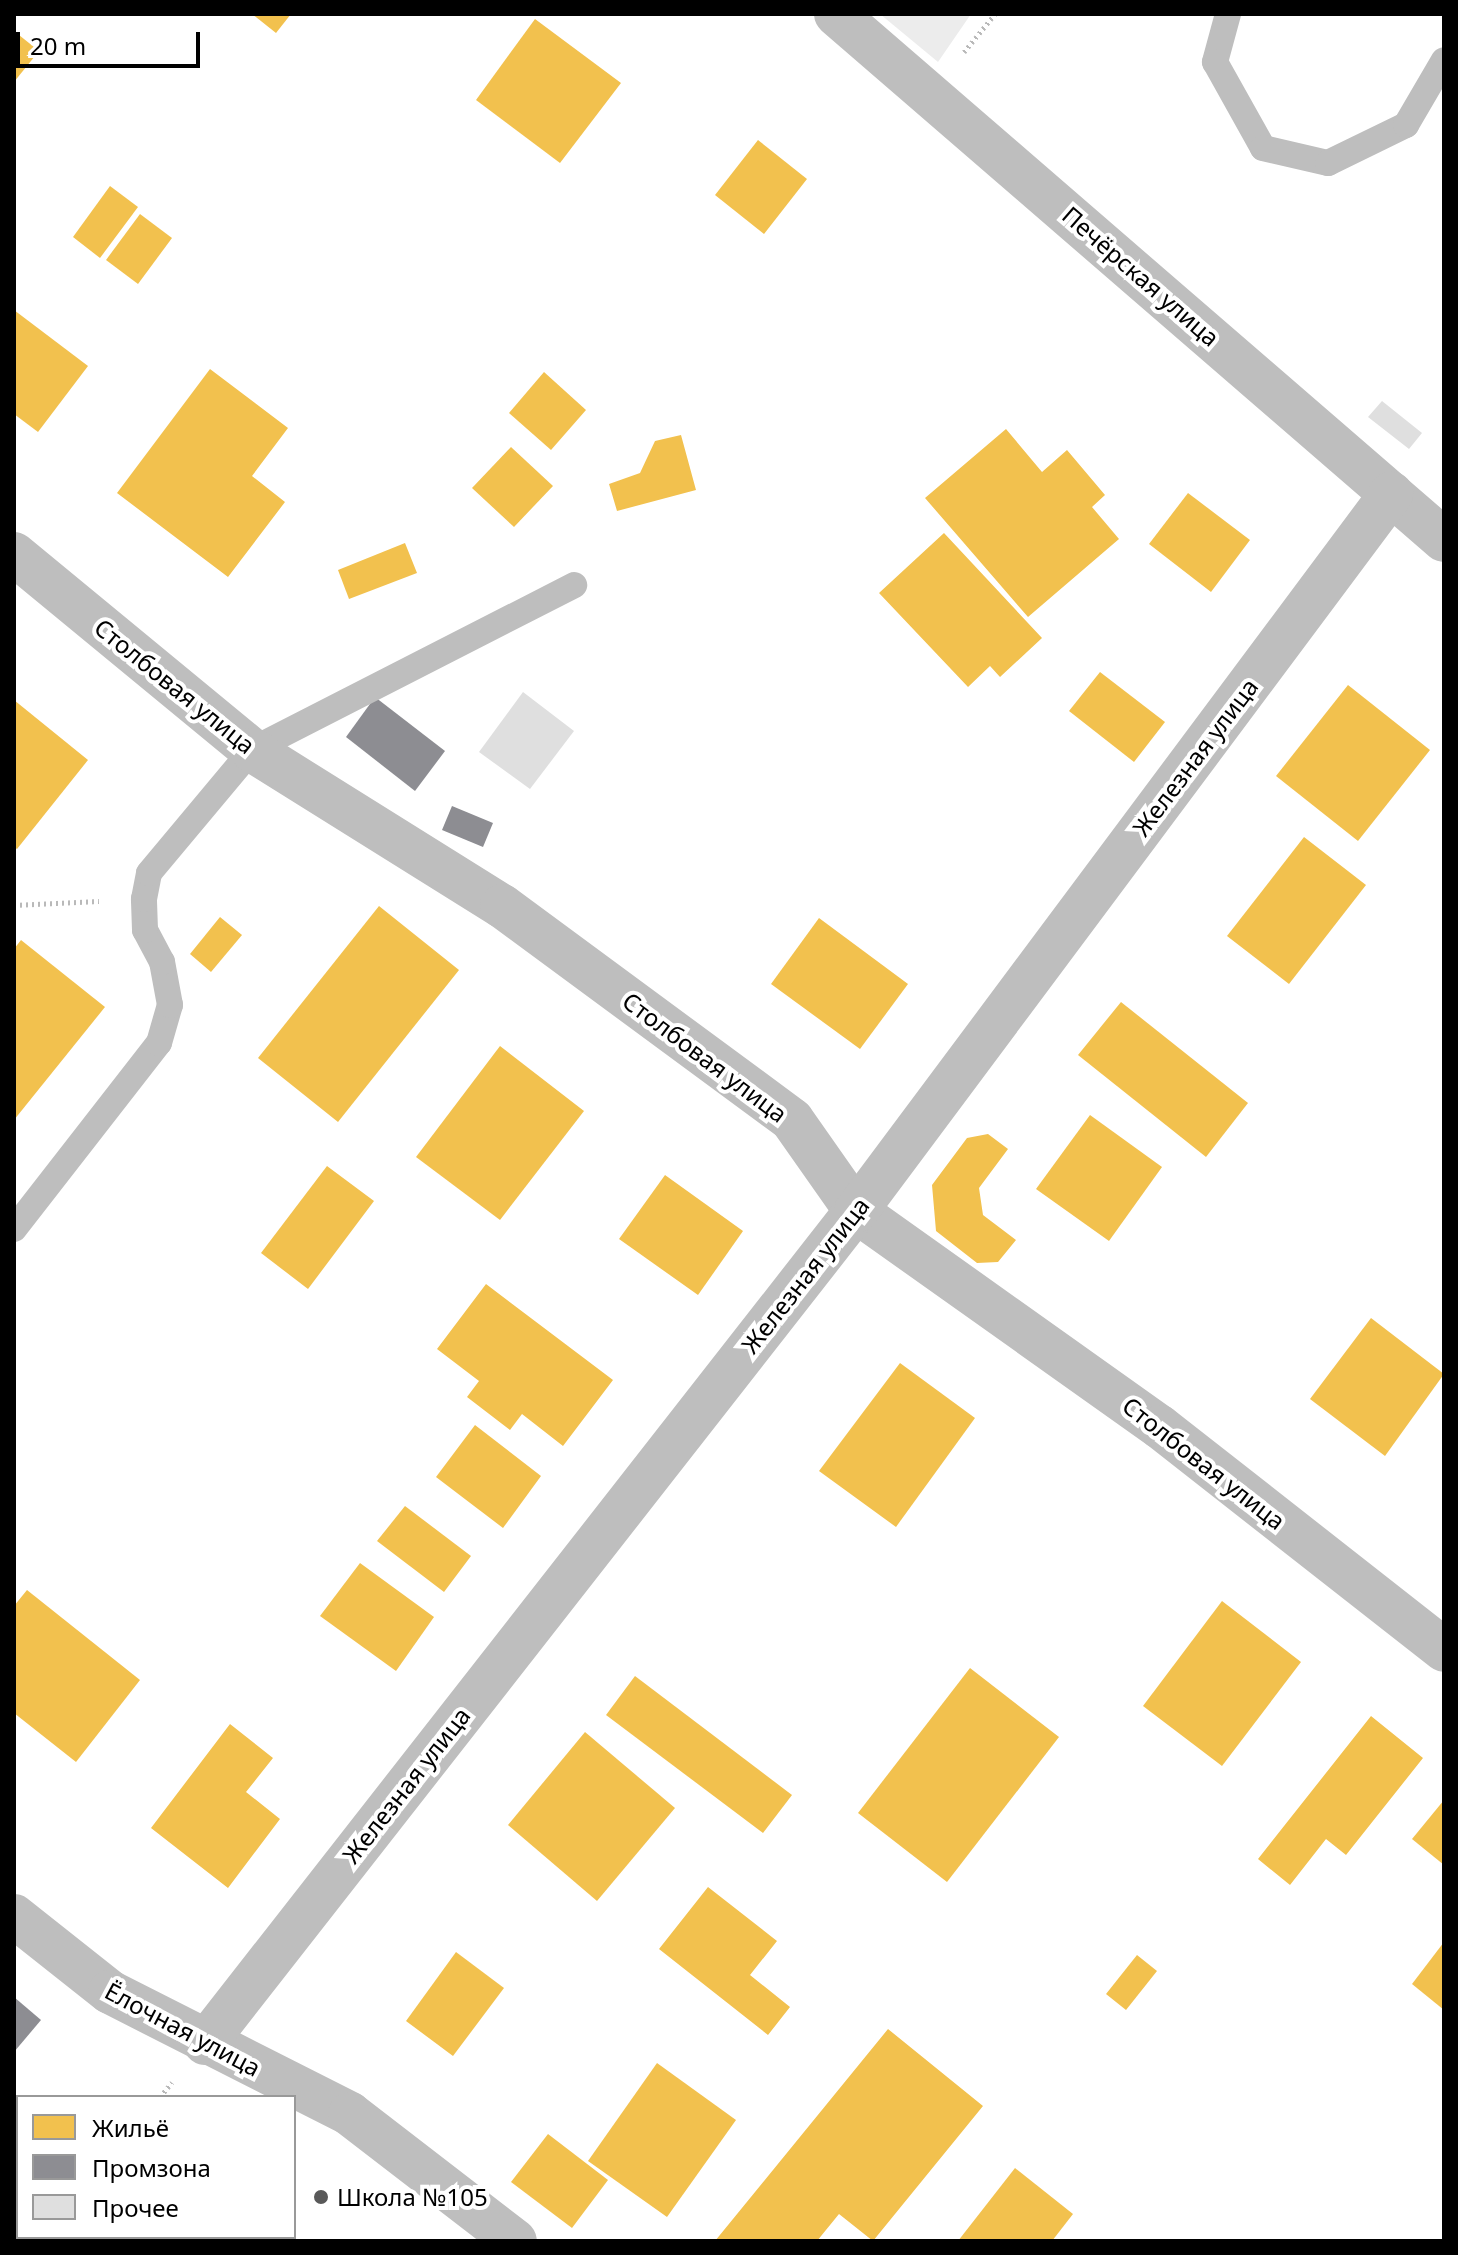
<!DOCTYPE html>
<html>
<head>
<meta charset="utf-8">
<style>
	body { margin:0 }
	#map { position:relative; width:1458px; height:2255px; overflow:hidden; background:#fff; font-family:"Noto Sans",sans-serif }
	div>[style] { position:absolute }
	.green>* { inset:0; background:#ececec }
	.homes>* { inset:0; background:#f2c14e }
	.industry>* { inset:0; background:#8d8d92 }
	.building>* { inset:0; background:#dfdfdf }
	.path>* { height:5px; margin-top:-2.5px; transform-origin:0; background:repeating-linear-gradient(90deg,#b9b9b9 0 2px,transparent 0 6px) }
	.lane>* { height:26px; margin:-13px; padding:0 13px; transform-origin:13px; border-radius:13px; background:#bebebe }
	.street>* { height:44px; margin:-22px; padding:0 22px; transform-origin:22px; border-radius:22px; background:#bebebe }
	.dots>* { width:22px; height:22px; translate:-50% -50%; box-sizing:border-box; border:4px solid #fff; border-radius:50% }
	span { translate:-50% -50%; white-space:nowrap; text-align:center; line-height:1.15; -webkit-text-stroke:8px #fff; paint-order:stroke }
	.street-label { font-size:24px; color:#000 }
	.poi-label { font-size:24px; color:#000 }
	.left { translate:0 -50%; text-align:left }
	.frame { position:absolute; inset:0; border:16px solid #000; pointer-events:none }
	.legend { position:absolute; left:16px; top:2095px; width:280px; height:144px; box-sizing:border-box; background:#fff; border:2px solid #999; margin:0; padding:10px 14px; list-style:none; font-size:24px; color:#000 }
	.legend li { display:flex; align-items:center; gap:16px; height:40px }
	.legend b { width:40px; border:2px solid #999 }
	.scale { position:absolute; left:16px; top:32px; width:184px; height:36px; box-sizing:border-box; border:4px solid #000; border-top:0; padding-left:10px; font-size:24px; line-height:28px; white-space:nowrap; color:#000; -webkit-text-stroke:6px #fff; paint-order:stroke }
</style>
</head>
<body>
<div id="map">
	<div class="green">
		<i style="clip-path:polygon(880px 14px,971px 14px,938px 62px)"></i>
	</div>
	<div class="homes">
		<i style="clip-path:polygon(252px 14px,291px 14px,276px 33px)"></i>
		<i style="clip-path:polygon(535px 19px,621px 83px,560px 163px,476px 100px)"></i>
		<i style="clip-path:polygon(14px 31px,39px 51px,14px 82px)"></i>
		<i style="clip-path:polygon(758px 140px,807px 179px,764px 234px,715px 195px)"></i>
		<i style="clip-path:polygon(110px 186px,138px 207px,100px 258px,73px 237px)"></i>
		<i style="clip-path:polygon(140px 214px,172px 238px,138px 284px,106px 260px)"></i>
		<i style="clip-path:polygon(14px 310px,88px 366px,38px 432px,14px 414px)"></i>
		<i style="clip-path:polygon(210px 369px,288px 428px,252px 476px,285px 502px,228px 577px,117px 493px)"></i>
		<i style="clip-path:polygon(544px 372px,586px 410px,551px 450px,509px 413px)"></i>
		<i style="clip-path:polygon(1006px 429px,1042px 472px,1067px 450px,1105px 495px,1092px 507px,1119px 539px,1028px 617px,925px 498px)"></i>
		<i style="clip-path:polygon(681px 435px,696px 490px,617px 511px,609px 484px,640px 473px,655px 441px)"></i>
		<i style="clip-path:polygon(511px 447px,553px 486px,514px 527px,472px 488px)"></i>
		<i style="clip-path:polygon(1188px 493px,1250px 540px,1211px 592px,1149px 544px)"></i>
		<i style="clip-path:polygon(944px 533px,1042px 638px,1000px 677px,990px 666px,968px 687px,879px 593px)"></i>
		<i style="clip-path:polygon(405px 543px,417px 573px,349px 599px,338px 570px)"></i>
		<i style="clip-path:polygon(1100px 672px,1165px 722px,1134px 762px,1069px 711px)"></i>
		<i style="clip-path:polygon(1348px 685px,1430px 750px,1358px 841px,1276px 776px)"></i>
		<i style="clip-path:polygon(14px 700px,88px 760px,17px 849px,14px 847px)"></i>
		<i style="clip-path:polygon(1304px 837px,1366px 885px,1289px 984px,1227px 936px)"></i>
		<i style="clip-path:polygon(379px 906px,459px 970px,338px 1122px,258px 1058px)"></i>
		<i style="clip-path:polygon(220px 917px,242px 935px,211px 972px,190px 954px)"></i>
		<i style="clip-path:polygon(819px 918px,908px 984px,860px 1049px,771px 984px)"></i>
		<i style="clip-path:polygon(21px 940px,105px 1007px,14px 1120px,14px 949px)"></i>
		<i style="clip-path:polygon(1121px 1002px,1248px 1103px,1206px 1157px,1078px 1055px)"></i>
		<i style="clip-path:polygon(500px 1046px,584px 1111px,500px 1220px,416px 1157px)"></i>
		<i style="clip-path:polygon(1090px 1115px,1162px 1167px,1109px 1241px,1036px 1189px)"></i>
		<i style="clip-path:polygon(988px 1134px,1008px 1149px,979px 1188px,983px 1215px,1016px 1240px,998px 1262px,977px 1263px,936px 1231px,932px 1185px,967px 1138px)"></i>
		<i style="clip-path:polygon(327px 1166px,374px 1201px,308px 1289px,261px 1253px)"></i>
		<i style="clip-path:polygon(665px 1175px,743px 1231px,698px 1295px,619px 1239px)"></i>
		<i style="clip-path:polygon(486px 1284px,613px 1380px,563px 1446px,522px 1414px,510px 1430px,467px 1397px,479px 1381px,437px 1349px)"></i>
		<i style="clip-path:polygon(1371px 1318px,1444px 1374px,1385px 1456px,1310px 1399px)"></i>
		<i style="clip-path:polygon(900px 1363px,975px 1418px,896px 1527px,819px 1471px)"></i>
		<i style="clip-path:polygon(475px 1425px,541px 1476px,503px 1528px,436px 1477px)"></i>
		<i style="clip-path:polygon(405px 1506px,471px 1556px,444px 1592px,377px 1541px)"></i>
		<i style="clip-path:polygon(360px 1563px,434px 1617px,396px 1671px,320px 1616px)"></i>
		<i style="clip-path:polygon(27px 1590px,140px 1680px,76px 1762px,14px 1713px,14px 1606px)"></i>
		<i style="clip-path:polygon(1222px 1601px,1301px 1662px,1222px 1766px,1143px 1706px)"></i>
		<i style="clip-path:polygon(970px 1668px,1059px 1737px,947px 1882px,858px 1813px)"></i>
		<i style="clip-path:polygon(635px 1676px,792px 1795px,763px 1833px,606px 1715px)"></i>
		<i style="clip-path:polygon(1371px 1716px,1423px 1758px,1346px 1855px,1326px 1839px,1290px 1885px,1258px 1859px)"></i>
		<i style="clip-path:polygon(230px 1724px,273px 1758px,246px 1792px,280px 1819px,228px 1888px,151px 1828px)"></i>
		<i style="clip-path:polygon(585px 1732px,675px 1808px,597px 1901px,508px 1825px)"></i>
		<i style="clip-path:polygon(1444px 1800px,1444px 1865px,1412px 1839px)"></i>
		<i style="clip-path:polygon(708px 1887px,777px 1941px,750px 1975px,790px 2007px,768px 2035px,659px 1949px)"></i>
		<i style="clip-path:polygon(1444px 1942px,1444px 2010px,1412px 1984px)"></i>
		<i style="clip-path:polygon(456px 1952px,504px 1988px,453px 2056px,406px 2021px)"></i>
		<i style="clip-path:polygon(1137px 1955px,1157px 1971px,1126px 2010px,1106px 1994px)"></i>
		<i style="clip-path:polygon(888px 2029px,983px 2106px,873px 2241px,839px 2214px,817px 2241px,715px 2241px)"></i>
		<i style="clip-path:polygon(657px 2063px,736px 2120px,667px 2217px,588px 2161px)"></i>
		<i style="clip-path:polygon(548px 2134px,608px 2180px,572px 2228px,511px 2182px)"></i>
		<i style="clip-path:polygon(1015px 2168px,1073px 2214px,1052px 2241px,958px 2241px)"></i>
	</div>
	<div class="industry">
		<i style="clip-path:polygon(375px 697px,445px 751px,415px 791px,346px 737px)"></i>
		<i style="clip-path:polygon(452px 806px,493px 823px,483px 847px,442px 830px)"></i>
		<i style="clip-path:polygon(14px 1997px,41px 2020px,14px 2052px)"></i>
	</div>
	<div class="building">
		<i style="clip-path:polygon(1382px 401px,1422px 433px,1409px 449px,1368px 417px)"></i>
		<i style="clip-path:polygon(523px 692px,574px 731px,530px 789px,479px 752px)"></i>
	</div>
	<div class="path">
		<i style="left:964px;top:52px;width:49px;rotate:-50.8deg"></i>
		<i style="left:14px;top:905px;width:85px;rotate:-2.7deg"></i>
		<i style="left:160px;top:2097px;width:19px;rotate:-51deg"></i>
		<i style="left:42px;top:2241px;width:5px;rotate:-53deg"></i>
	</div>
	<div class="lane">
		<i style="left:1228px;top:14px;width:50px;rotate:105.2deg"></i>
		<i style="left:1215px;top:62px;width:98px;rotate:60.8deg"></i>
		<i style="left:1263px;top:148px;width:67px;rotate:13deg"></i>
		<i style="left:1328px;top:163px;width:87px;rotate:-26deg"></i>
		<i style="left:1406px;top:125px;width:75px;rotate:-59.7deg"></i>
		<i style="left:14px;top:1229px;width:236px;rotate:-52.1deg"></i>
		<i style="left:159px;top:1043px;width:40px;rotate:-74deg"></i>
		<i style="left:170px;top:1005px;width:44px;rotate:-100.5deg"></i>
		<i style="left:162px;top:962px;width:36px;rotate:-118deg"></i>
		<i style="left:145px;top:930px;width:31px;rotate:-92deg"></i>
		<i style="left:144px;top:899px;width:26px;rotate:-79deg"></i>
		<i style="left:149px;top:873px;width:160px;rotate:-50.1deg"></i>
		<i style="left:252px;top:750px;width:362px;rotate:-27.1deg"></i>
	</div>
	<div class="street">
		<i style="left:836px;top:14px;width:804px;rotate:40.86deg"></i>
		<i style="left:14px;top:554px;width:308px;rotate:39.5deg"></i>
		<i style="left:252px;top:750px;width:295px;rotate:32deg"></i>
		<i style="left:502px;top:906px;width:360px;rotate:36.4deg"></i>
		<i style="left:792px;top:1120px;width:111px;rotate:54.9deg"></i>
		<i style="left:856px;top:1211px;width:373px;rotate:35.4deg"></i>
		<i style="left:1160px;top:1427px;width:361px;rotate:38.1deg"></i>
		<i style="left:14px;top:1916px;width:122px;rotate:38.4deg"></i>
		<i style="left:110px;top:1992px;width:269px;rotate:26.9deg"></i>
		<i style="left:350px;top:2114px;width:208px;rotate:37.6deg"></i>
		<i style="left:205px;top:2043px;width:1056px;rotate:-51.96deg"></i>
		<i style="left:856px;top:1211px;width:895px;rotate:-53.27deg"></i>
	</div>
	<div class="dots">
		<i style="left:321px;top:2197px;background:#595959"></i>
	</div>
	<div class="street-label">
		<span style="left:1141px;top:276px;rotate:41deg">Печёрская улица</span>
		<span style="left:175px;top:686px;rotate:39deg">Столбовая улица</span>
		<span style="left:1195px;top:757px;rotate:-53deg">Железная улица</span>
		<span style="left:705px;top:1057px;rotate:37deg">Столбовая улица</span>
		<span style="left:805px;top:1275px;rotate:-52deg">Железная улица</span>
		<span style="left:1204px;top:1463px;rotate:38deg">Столбовая улица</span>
		<span style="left:406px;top:1785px;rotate:-52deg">Железная улица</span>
		<span style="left:183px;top:2029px;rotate:28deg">Ёлочная улица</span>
	</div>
	<div class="poi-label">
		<span class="left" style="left:337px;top:2197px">Школа №105</span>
	</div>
	<div class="frame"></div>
	<ul class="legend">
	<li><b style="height:22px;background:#f2c14e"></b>Жильё</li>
	<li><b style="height:22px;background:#8d8d92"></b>Промзона</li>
	<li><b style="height:22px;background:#dfdfdf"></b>Прочее</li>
	</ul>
	<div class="scale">20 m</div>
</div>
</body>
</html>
